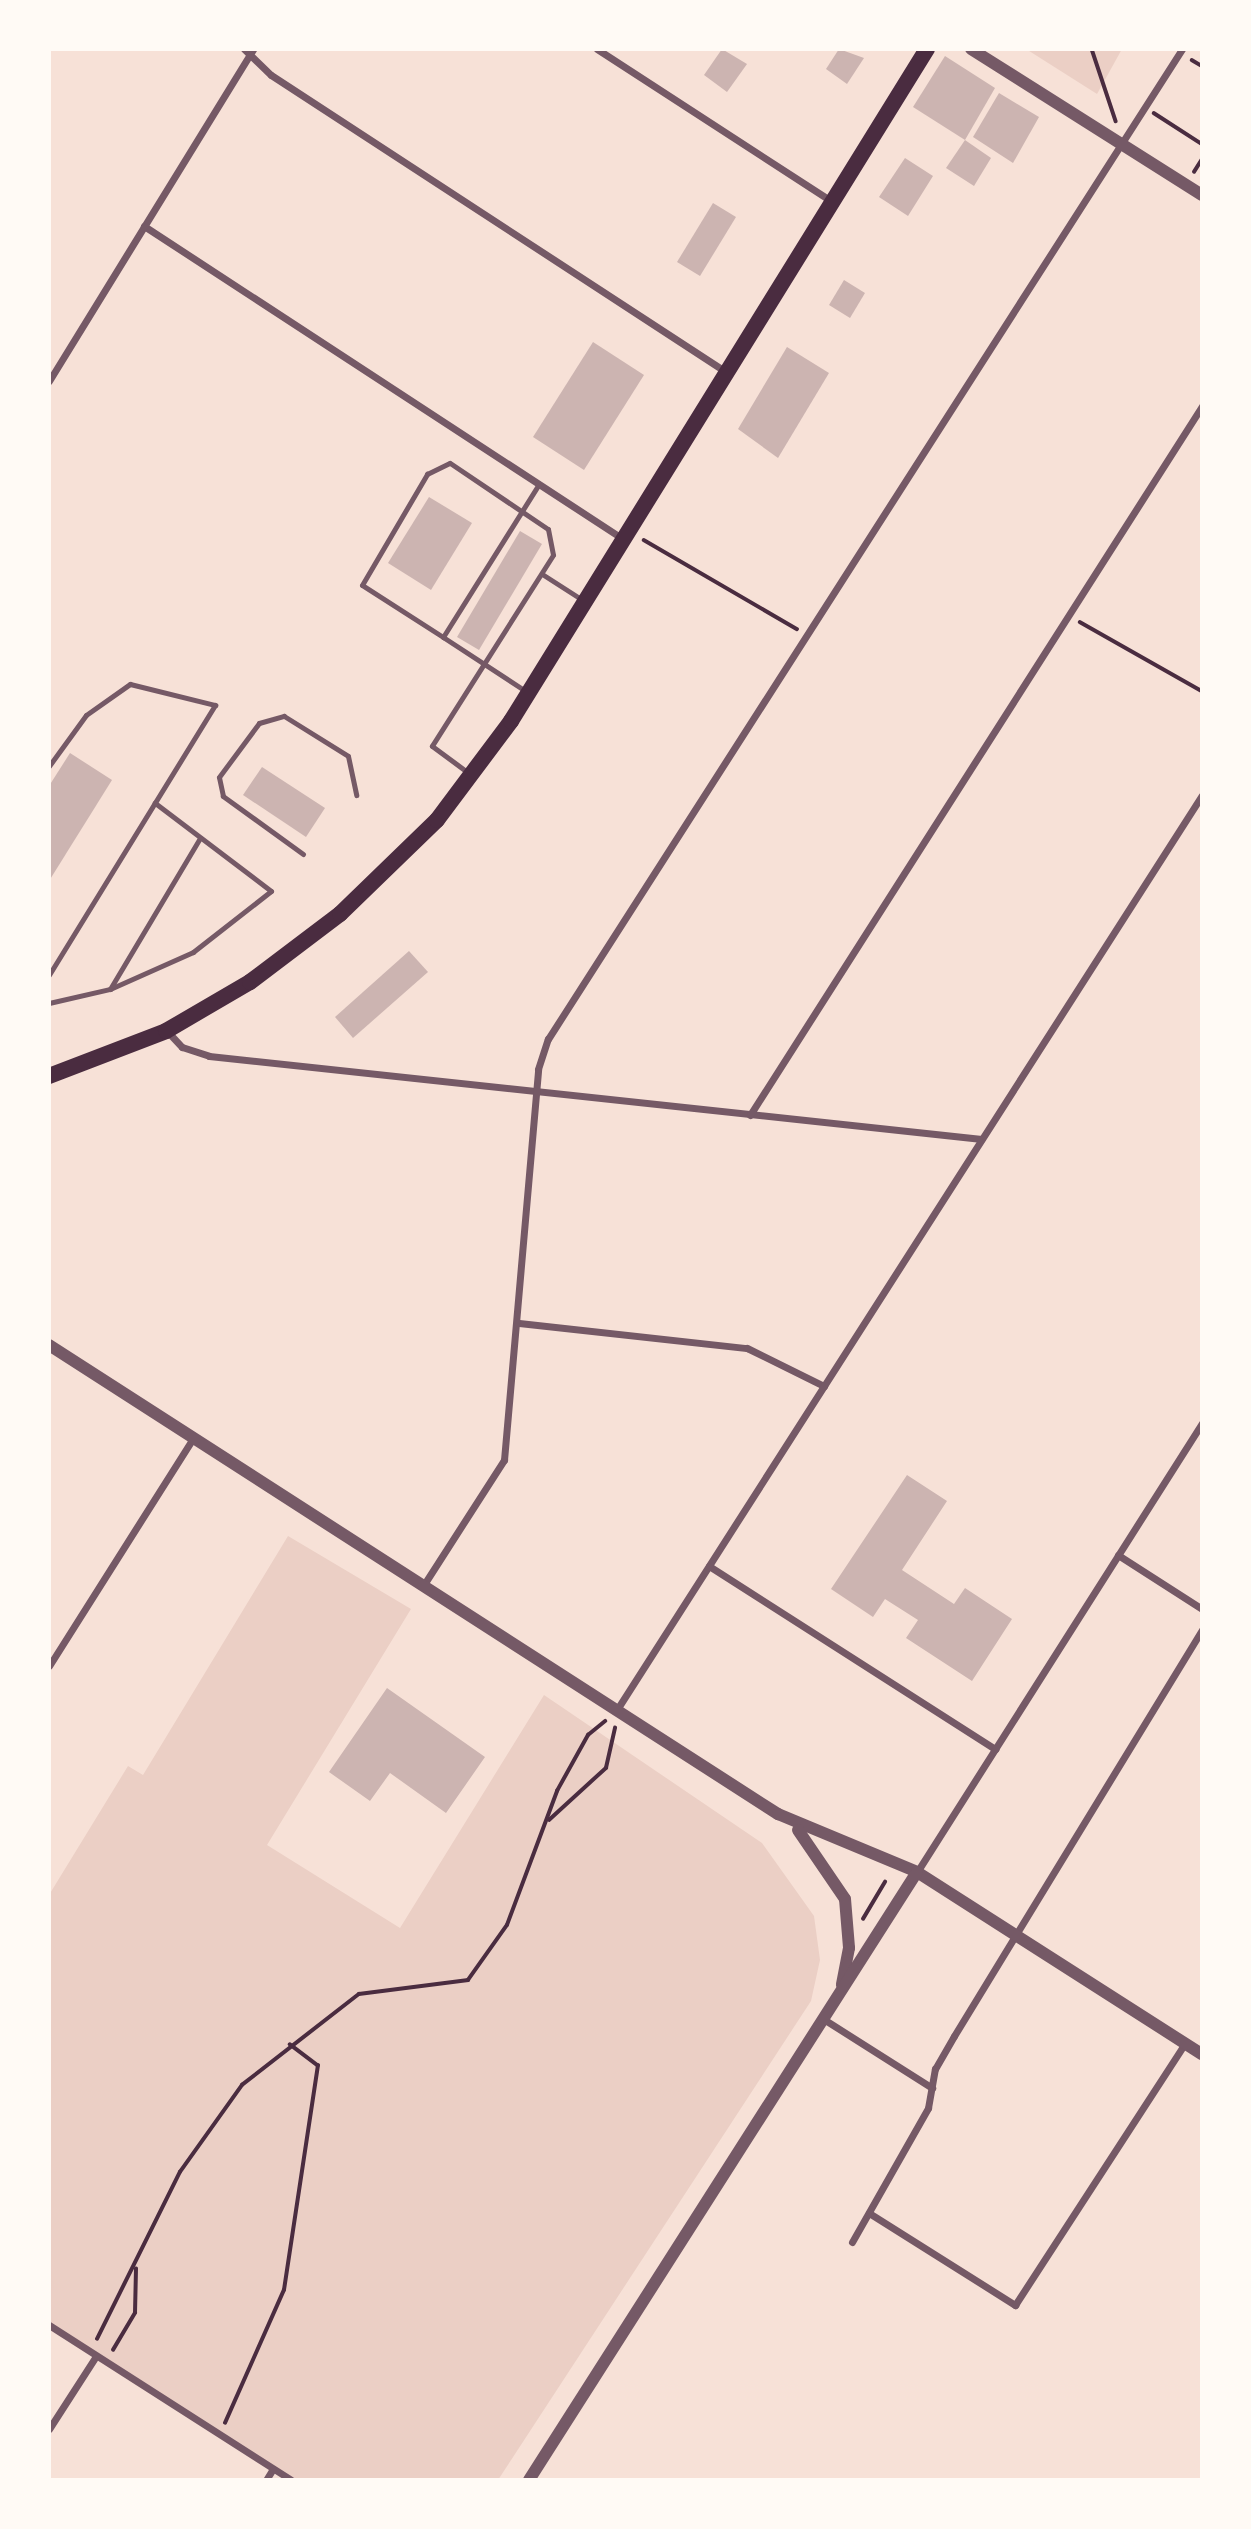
<!DOCTYPE html>
<html>
<head>
<meta charset="utf-8">
<style>
	body { margin:0 }
	#map { position:relative; width:1251px; height:2529px; overflow:hidden; background:#f7e1d7; font-family:"Crimson Pro",serif }
	div>[style] { position:absolute }
	.green>* { inset:0; background:#ebcfc5 }
	.building>* { inset:0; background:#ccb4b1 }
	.path>* { height:3.5px; margin:-1.75px; padding:0 1.75px; transform-origin:1.75px; border-radius:1.75px; background:#4a2c40 }
	.service>* { height:5px; margin:-2.5px; padding:0 2.5px; transform-origin:2.5px; border-radius:2.5px; background:#755966 }
	.minor>* { height:7px; margin:-3.5px; padding:0 3.5px; transform-origin:3.5px; border-radius:3.5px; background:#755966 }
	.tertiary>* { height:12px; margin:-6px; padding:0 6px; transform-origin:6px; border-radius:6px; background:#755966 }
	.primary>* { height:16px; margin:-8px; padding:0 8px; transform-origin:8px; border-radius:8px; background:#4a2c40 }
	span { translate:-50% -50%; white-space:nowrap; text-align:center; line-height:1.15; -webkit-text-stroke:7px #fffaf5; paint-order:stroke }
	.frame { position:absolute; inset:0; border:51px solid #fffaf5; pointer-events:none }
</style>
</head>
<body>
<div id="map">
	<div class="green">
		<i style="clip-path:polygon(1026px 49px,1122px 49px,1097px 94px)"></i>
		<i style="clip-path:polygon(288px 1536px,411px 1609px,267px 1845px,400px 1928px,544px 1695px,762px 1843px,814px 1916px,820px 1960px,811px 2001px,498px 2480px,295px 2480px,49px 2323px,49px 1895px,128px 1766px,143px 1775px)"></i>
	</div>
	<div class="building">
		<i style="clip-path:polygon(722px 49px,747px 64px,727px 92px,704px 75px)"></i>
		<i style="clip-path:polygon(839px 49px,864px 58px,847px 84px,826px 69px)"></i>
		<i style="clip-path:polygon(945px 56px,995px 88px,965px 140px,913px 107px)"></i>
		<i style="clip-path:polygon(999px 93px,1039px 117px,1013px 163px,973px 137px)"></i>
		<i style="clip-path:polygon(965px 140px,991px 158px,974px 186px,946px 168px)"></i>
		<i style="clip-path:polygon(905px 158px,933px 176px,908px 216px,879px 197px)"></i>
		<i style="clip-path:polygon(713px 203px,736px 217px,700px 276px,677px 262px)"></i>
		<i style="clip-path:polygon(844px 280px,865px 293px,850px 318px,829px 305px)"></i>
		<i style="clip-path:polygon(593px 342px,644px 375px,584px 470px,533px 437px)"></i>
		<i style="clip-path:polygon(787px 347px,829px 373px,778px 458px,738px 429px)"></i>
		<i style="clip-path:polygon(429px 497px,472px 523px,431px 590px,388px 563px)"></i>
		<i style="clip-path:polygon(520px 531px,542px 544px,479px 650px,457px 637px)"></i>
		<i style="clip-path:polygon(70px 753px,112px 780px,49px 881px,49px 786px)"></i>
		<i style="clip-path:polygon(262px 767px,325px 808px,306px 837px,243px 795px)"></i>
		<i style="clip-path:polygon(409px 951px,428px 972px,353px 1038px,335px 1017px)"></i>
		<i style="clip-path:polygon(907px 1475px,947px 1501px,902px 1570px,954px 1604px,965px 1588px,1012px 1619px,972px 1681px,906px 1638px,918px 1620px,885px 1599px,873px 1617px,831px 1589px)"></i>
		<i style="clip-path:polygon(387px 1688px,485px 1757px,446px 1813px,390px 1773px,370px 1801px,329px 1772px)"></i>
	</div>
	<div class="path">
		<i style="left:1092px;top:49px;width:76px;rotate:71.6deg"></i>
		<i style="left:1192px;top:60px;width:12px;rotate:31deg"></i>
		<i style="left:1154px;top:113px;width:57px;rotate:32.9deg"></i>
		<i style="left:1194px;top:172px;width:15px;rotate:-58deg"></i>
		<i style="left:644px;top:540px;width:177px;rotate:30.2deg"></i>
		<i style="left:1080px;top:622px;width:140px;rotate:29.5deg"></i>
		<i style="left:549px;top:1820px;width:77px;rotate:-42.4deg"></i>
		<i style="left:606px;top:1768px;width:41px;rotate:-77.3deg"></i>
		<i style="left:863px;top:1919px;width:43px;rotate:-59.3deg"></i>
		<i style="left:97px;top:2339px;width:186px;rotate:-63.6deg"></i>
		<i style="left:180px;top:2172px;width:107px;rotate:-54.5deg"></i>
		<i style="left:242px;top:2085px;width:148px;rotate:-37.9deg"></i>
		<i style="left:359px;top:1994px;width:110px;rotate:-7.3deg"></i>
		<i style="left:468px;top:1980px;width:67px;rotate:-54.7deg"></i>
		<i style="left:507px;top:1925px;width:143px;rotate:-69.5deg"></i>
		<i style="left:557px;top:1791px;width:64px;rotate:-61deg"></i>
		<i style="left:588px;top:1735px;width:22px;rotate:-39deg"></i>
		<i style="left:113px;top:2350px;width:43px;rotate:-59.3deg"></i>
		<i style="left:135px;top:2313px;width:44px;rotate:-88.7deg"></i>
		<i style="left:225px;top:2423px;width:145px;rotate:-66.1deg"></i>
		<i style="left:284px;top:2290px;width:227px;rotate:-81.4deg"></i>
		<i style="left:318px;top:2066px;width:35px;rotate:-143deg"></i>
	</div>
	<div class="service">
		<i style="left:542px;top:574px;width:50px;rotate:32.7deg"></i>
		<i style="left:443px;top:637px;width:96px;rotate:-147.3deg"></i>
		<i style="left:362px;top:585px;width:129px;rotate:-59.6deg"></i>
		<i style="left:427px;top:474px;width:25px;rotate:-26deg"></i>
		<i style="left:450px;top:463px;width:118px;rotate:34deg"></i>
		<i style="left:548px;top:529px;width:26px;rotate:79deg"></i>
		<i style="left:553px;top:555px;width:226px;rotate:122.4deg"></i>
		<i style="left:432px;top:746px;width:47px;rotate:36.4deg"></i>
		<i style="left:527px;top:692px;width:100px;rotate:-146.8deg"></i>
		<i style="left:443px;top:637px;width:181px;rotate:-57.9deg"></i>
		<i style="left:49px;top:766px;width:63px;rotate:-54deg"></i>
		<i style="left:86px;top:715px;width:54px;rotate:-35.2deg"></i>
		<i style="left:130px;top:684px;width:88px;rotate:13.9deg"></i>
		<i style="left:215px;top:705px;width:317px;rotate:121.6deg"></i>
		<i style="left:303px;top:854px;width:99px;rotate:-144.1deg"></i>
		<i style="left:223px;top:796px;width:19px;rotate:-102deg"></i>
		<i style="left:219px;top:777px;width:67px;rotate:-53.5deg"></i>
		<i style="left:259px;top:723px;width:26px;rotate:-16deg"></i>
		<i style="left:284px;top:716px;width:75px;rotate:32deg"></i>
		<i style="left:348px;top:756px;width:40px;rotate:78deg"></i>
		<i style="left:110px;top:989px;width:91px;rotate:-24deg"></i>
		<i style="left:193px;top:952px;width:99px;rotate:-38deg"></i>
		<i style="left:271px;top:891px;width:146px;rotate:-142.8deg"></i>
		<i style="left:49px;top:1003px;width:63px;rotate:-12.9deg"></i>
		<i style="left:110px;top:989px;width:176px;rotate:-59.2deg"></i>
	</div>
	<div class="minor">
		<i style="left:244px;top:49px;width:37px;rotate:44deg"></i>
		<i style="left:271px;top:75px;width:543px;rotate:33.13deg"></i>
		<i style="left:597px;top:49px;width:281px;rotate:33deg"></i>
		<i style="left:144px;top:226px;width:572px;rotate:33.16deg"></i>
		<i style="left:49px;top:381px;width:390px;rotate:-58.4deg"></i>
		<i style="left:167px;top:1031px;width:22px;rotate:47deg"></i>
		<i style="left:182px;top:1047px;width:28px;rotate:18deg"></i>
		<i style="left:209px;top:1056px;width:777px;rotate:6.13deg"></i>
		<i style="left:750px;top:1115px;width:841px;rotate:-57.48deg"></i>
		<i style="left:519px;top:1323px;width:229px;rotate:6.3deg"></i>
		<i style="left:747px;top:1348px;width:86px;rotate:26.3deg"></i>
		<i style="left:1118px;top:1555px;width:100px;rotate:32.7deg"></i>
		<i style="left:709px;top:1566px;width:340px;rotate:32.6deg"></i>
		<i style="left:423px;top:1586px;width:150px;rotate:-57.3deg"></i>
		<i style="left:504px;top:1460px;width:392px;rotate:-85deg"></i>
		<i style="left:538px;top:1069px;width:32px;rotate:-72deg"></i>
		<i style="left:548px;top:1039px;width:1176px;rotate:-57.36deg"></i>
		<i style="left:49px;top:1666px;width:270px;rotate:-57.7deg"></i>
		<i style="left:616px;top:1711px;width:1087px;rotate:-57.39deg"></i>
		<i style="left:917px;top:1872px;width:532px;rotate:-57.59deg"></i>
		<i style="left:825px;top:2020px;width:127px;rotate:32.4deg"></i>
		<i style="left:869px;top:2213px;width:173px;rotate:32.2deg"></i>
		<i style="left:1015px;top:2305px;width:312px;rotate:-57deg"></i>
		<i style="left:852px;top:2242px;width:154px;rotate:-60.4deg"></i>
		<i style="left:928px;top:2108px;width:40px;rotate:-80deg"></i>
		<i style="left:935px;top:2069px;width:38px;rotate:-60deg"></i>
		<i style="left:954px;top:2036px;width:476px;rotate:-58.6deg"></i>
		<i style="left:49px;top:2325px;width:287px;rotate:32.6deg"></i>
		<i style="left:49px;top:2429px;width:87px;rotate:-57.2deg"></i>
		<i style="left:266px;top:2480px;width:13px;rotate:-58deg"></i>
	</div>
	<div class="tertiary">
		<i style="left:971px;top:49px;width:273px;rotate:32.3deg"></i>
		<i style="left:49px;top:1345px;width:867px;rotate:32.76deg"></i>
		<i style="left:778px;top:1814px;width:151px;rotate:22.6deg"></i>
		<i style="left:917px;top:1872px;width:338px;rotate:32.6deg"></i>
		<i style="left:798px;top:1830px;width:83px;rotate:55.7deg"></i>
		<i style="left:845px;top:1899px;width:49px;rotate:85.3deg"></i>
		<i style="left:849px;top:1948px;width:37px;rotate:101deg"></i>
		<i style="left:529px;top:2480px;width:721px;rotate:-57.46deg"></i>
	</div>
	<div class="primary">
		<i style="left:49px;top:1076px;width:125px;rotate:-21deg"></i>
		<i style="left:166px;top:1031px;width:97px;rotate:-30.3deg"></i>
		<i style="left:250px;top:982px;width:113px;rotate:-37.1deg"></i>
		<i style="left:340px;top:914px;width:135px;rotate:-44.1deg"></i>
		<i style="left:437px;top:820px;width:124px;rotate:-53.2deg"></i>
		<i style="left:511px;top:721px;width:790px;rotate:-58.24deg"></i>
	</div>
	<div class="frame"></div>
</div>
</body>
</html>
